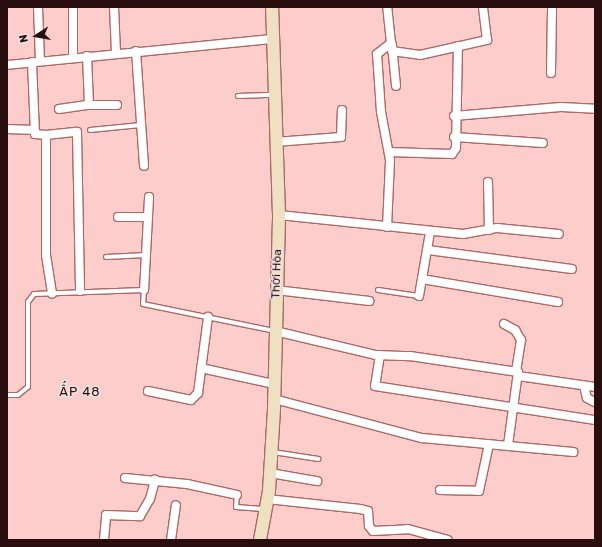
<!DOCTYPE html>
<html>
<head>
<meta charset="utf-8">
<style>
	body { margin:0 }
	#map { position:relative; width:602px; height:547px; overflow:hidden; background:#fdcdcc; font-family:Rubik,sans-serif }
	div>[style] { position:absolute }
	.roads { filter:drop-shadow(1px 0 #ad6867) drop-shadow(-1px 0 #ad6867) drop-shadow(0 1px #ad6867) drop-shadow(0 -1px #ad6867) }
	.lane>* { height:4px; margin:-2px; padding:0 2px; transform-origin:2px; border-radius:2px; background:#fff }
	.street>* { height:8px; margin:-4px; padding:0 4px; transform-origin:4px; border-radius:4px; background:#fff }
	.secondary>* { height:12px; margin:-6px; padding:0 6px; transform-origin:6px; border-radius:6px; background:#f0e0c2 }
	span { translate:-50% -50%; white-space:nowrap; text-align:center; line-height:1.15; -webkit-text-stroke:3px #f4e3e3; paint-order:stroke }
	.street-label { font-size:12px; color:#290e0f }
	.neighbourhood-label { font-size:13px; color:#290e0f; letter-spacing:1px }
	.frame { position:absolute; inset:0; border:8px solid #290e0f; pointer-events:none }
	.north { position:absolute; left:16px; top:16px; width:40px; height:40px; -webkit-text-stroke:3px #f4e3e3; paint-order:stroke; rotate:258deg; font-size:11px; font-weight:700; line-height:16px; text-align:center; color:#290e0f }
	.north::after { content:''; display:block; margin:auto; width:14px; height:18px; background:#290e0f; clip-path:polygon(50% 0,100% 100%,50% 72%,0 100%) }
</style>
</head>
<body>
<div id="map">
	<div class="roads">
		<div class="lane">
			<i style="left:238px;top:96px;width:36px;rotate:-2deg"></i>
			<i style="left:90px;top:130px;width:51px;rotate:-5.6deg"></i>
			<i style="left:106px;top:257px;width:40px;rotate:-2.9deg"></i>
			<i style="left:378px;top:290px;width:41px;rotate:8.3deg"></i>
			<i style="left:7px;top:395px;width:11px"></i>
			<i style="left:18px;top:395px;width:13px;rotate:-39deg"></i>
			<i style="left:28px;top:387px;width:85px;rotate:-90deg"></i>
			<i style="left:28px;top:302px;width:10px;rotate:-53deg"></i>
			<i style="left:34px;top:294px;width:110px;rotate:-2.1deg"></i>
			<i style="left:144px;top:290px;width:14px;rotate:94deg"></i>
			<i style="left:143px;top:304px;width:135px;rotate:11.6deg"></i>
			<i style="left:273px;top:452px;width:46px;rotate:8.8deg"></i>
			<i style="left:237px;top:495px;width:12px;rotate:95deg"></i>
			<i style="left:236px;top:507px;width:27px;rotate:4deg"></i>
		</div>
		<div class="street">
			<i style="left:38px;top:7px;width:54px;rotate:87.9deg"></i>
			<i style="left:73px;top:7px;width:50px;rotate:90deg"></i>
			<i style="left:114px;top:7px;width:46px;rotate:87.5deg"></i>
			<i style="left:392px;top:45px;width:41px;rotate:84.4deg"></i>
			<i style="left:136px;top:51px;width:115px;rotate:86deg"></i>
			<i style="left:392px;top:51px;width:28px;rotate:8deg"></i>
			<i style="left:420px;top:55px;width:69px;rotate:-12.6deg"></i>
			<i style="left:487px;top:40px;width:33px;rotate:-97deg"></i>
			<i style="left:32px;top:62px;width:72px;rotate:87.6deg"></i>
			<i style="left:35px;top:134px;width:11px;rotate:5deg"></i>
			<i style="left:46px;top:135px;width:120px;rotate:90deg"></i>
			<i style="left:46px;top:255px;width:39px;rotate:81deg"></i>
			<i style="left:7px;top:65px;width:267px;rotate:-5.6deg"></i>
			<i style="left:551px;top:73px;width:66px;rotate:-89.1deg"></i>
			<i style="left:89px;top:105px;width:28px"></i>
			<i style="left:59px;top:109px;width:30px;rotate:-8deg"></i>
			<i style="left:89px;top:105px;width:49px;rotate:-92.3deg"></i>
			<i style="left:454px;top:116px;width:107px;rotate:-4.8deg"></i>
			<i style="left:561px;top:107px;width:34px;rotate:3deg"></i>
			<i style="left:7px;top:129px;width:28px;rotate:2deg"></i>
			<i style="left:46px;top:135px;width:31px;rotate:-6deg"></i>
			<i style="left:77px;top:132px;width:159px;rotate:88.9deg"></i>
			<i style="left:454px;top:137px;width:89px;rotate:3.9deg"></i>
			<i style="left:275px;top:142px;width:66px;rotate:-4.3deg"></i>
			<i style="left:341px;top:137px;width:27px;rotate:-88deg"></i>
			<i style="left:389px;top:152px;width:63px;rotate:1.8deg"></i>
			<i style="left:452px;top:154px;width:7px;rotate:-56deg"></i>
			<i style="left:456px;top:148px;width:102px;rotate:-88.9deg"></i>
			<i style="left:488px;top:182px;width:48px;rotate:88.8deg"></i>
			<i style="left:279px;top:215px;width:185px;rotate:5.9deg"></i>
			<i style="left:463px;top:234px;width:35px;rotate:-10deg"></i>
			<i style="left:497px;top:228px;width:62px;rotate:5.5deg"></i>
			<i style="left:118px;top:217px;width:30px"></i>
			<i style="left:148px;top:217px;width:73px;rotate:93.1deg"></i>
			<i style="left:148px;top:217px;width:20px;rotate:-87deg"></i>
			<i style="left:387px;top:227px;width:67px;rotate:-87.4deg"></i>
			<i style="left:390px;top:160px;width:49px;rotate:-100.6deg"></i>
			<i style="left:381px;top:112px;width:58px;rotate:-93.9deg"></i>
			<i style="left:377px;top:54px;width:18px;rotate:-38deg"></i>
			<i style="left:391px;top:43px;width:36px;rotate:-96deg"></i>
			<i style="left:428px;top:250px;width:145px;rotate:7.5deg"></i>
			<i style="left:422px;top:279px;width:138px;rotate:9.6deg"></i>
			<i style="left:276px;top:290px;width:94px;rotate:6.7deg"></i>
			<i style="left:419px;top:296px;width:65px;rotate:-80.2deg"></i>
			<i style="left:504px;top:324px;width:13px;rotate:29deg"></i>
			<i style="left:515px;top:330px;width:12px;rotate:59deg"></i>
			<i style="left:521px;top:340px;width:31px;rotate:99deg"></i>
			<i style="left:275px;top:331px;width:104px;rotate:13.4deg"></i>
			<i style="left:376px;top:355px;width:34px;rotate:2deg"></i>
			<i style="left:410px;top:356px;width:109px;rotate:8.4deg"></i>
			<i style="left:518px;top:372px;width:74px;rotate:97.8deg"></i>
			<i style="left:380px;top:355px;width:31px;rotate:99deg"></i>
			<i style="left:375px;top:386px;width:223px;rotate:8.8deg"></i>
			<i style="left:201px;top:368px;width:75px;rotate:12.4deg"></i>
			<i style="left:518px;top:376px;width:78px;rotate:8.1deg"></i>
			<i style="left:584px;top:386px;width:12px;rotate:76deg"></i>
			<i style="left:587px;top:398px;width:9px;rotate:27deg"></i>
			<i style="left:148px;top:391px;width:44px;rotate:11.8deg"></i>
			<i style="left:191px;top:400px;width:10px;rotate:-45deg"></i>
			<i style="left:198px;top:393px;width:77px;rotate:-82.5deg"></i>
			<i style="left:274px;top:399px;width:153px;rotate:14.8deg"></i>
			<i style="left:422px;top:438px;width:152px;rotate:5.3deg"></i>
			<i style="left:270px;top:473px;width:48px;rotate:9.7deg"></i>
			<i style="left:125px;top:478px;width:62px;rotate:5.5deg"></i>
			<i style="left:187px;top:484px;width:51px;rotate:12.4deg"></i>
			<i style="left:440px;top:490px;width:39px;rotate:1deg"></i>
			<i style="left:479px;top:491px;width:48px;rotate:-78deg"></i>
			<i style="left:267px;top:499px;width:94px;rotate:6.1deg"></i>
			<i style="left:360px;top:509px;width:8px;rotate:14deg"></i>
			<i style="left:368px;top:511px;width:15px;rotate:86deg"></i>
			<i style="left:369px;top:526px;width:6px;rotate:51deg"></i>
			<i style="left:373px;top:531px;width:35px;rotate:-3deg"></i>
			<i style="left:408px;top:529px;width:41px;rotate:15.4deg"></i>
			<i style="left:104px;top:540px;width:25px;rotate:-85deg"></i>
			<i style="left:106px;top:515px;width:34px;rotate:2deg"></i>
			<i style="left:140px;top:516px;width:20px;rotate:-60deg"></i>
			<i style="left:150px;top:499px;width:20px;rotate:-75deg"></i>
			<i style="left:171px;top:540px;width:35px;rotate:-82deg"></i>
		</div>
		<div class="secondary">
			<i style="left:260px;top:540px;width:50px;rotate:-79.6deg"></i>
			<i style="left:269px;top:491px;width:82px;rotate:-86.5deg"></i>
			<i style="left:274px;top:409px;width:194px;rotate:-88.5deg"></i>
			<i style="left:279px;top:215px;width:208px;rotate:-91.9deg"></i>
		</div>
	</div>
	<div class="street-label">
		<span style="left:277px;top:274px;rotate:-88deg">Thới Hòa</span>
	</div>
	<div class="neighbourhood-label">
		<span style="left:80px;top:392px">ẤP 48</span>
	</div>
	<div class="frame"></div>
	<div class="north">N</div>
</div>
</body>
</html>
